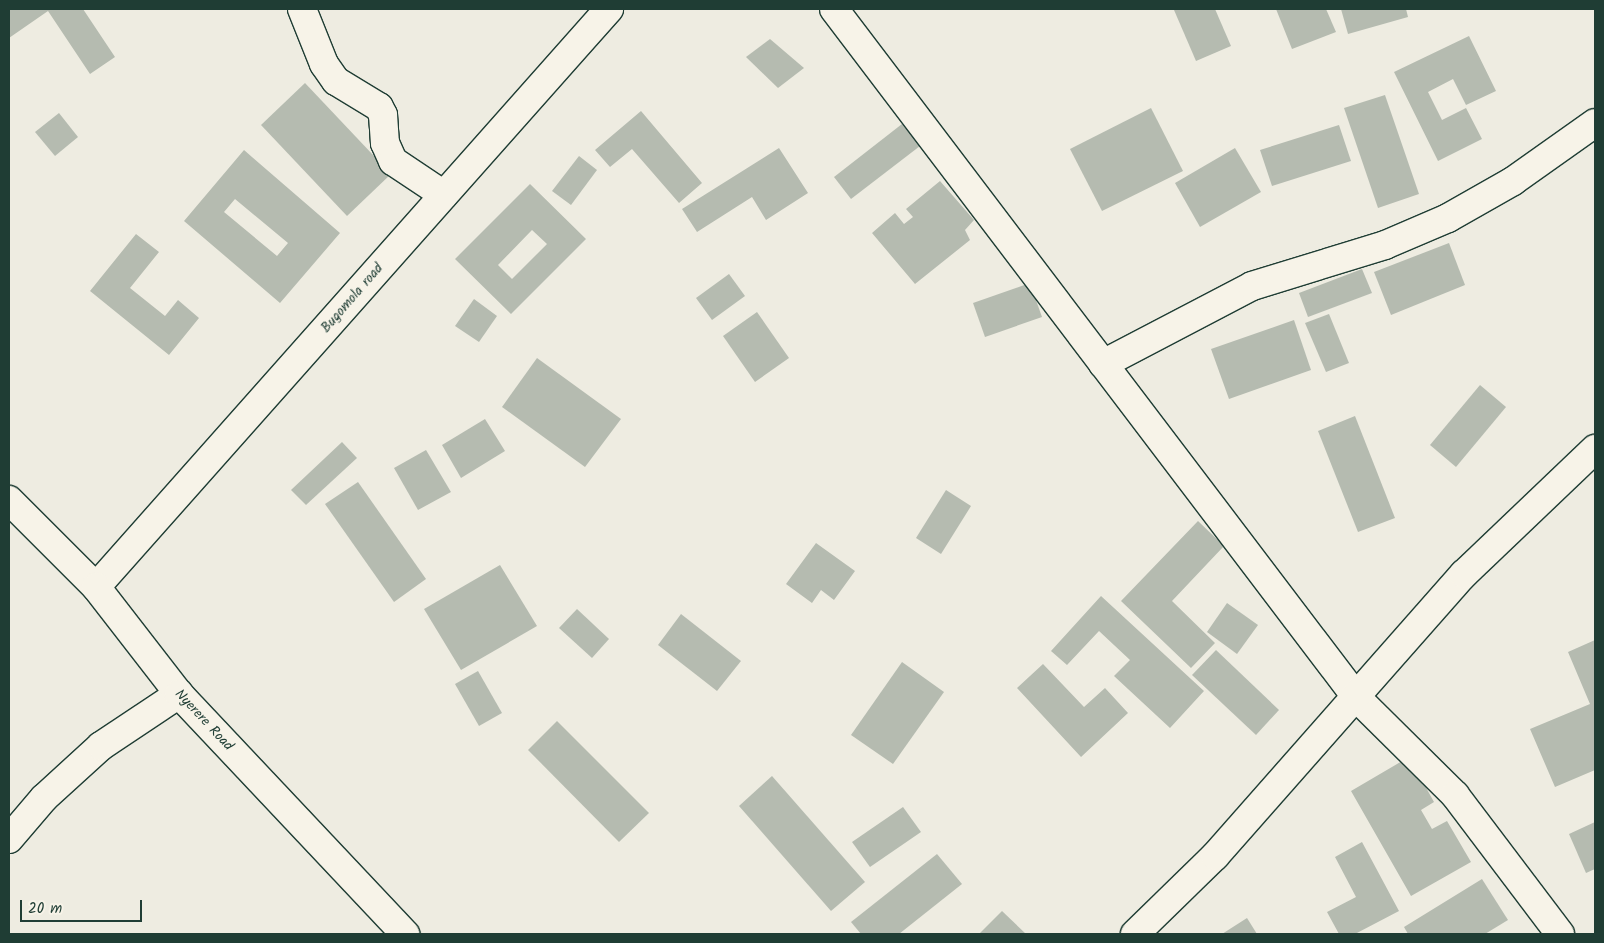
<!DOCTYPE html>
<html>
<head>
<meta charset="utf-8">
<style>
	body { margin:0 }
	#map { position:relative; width:1604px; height:943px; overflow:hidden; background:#eeece1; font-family:Kalam,sans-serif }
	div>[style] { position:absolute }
	.building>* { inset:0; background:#b5bbb0 }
	.roads { filter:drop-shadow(1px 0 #1f3d34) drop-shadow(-1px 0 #1f3d34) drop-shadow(0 1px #1f3d34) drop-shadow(0 -1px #1f3d34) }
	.minor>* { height:28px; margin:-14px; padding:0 14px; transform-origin:14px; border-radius:14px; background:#f7f3e8 }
	.trunk>* { height:28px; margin:-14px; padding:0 14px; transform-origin:14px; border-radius:14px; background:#f7f3e8 }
	span { translate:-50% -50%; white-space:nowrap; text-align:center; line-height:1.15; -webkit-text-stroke:4px #f7f3e8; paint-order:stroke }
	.street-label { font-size:14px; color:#1f3d34 }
	.frame { position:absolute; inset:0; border:10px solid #1f3d34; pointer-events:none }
	.scale { position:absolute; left:20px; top:900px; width:122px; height:22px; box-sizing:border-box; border:2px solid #1f3d34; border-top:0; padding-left:6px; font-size:15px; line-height:18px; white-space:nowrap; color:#1f3d34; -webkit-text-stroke:4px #f7f3e8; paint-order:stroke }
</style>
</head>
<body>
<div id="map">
	<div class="building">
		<i style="clip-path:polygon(9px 9px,83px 9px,115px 57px,90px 74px,48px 11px,9px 38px)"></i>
		<i style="clip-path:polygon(1215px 9px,1231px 46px,1196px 61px,1174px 10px)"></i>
		<i style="clip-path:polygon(1276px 9px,1326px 9px,1336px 32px,1292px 49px)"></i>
		<i style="clip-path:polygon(1341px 9px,1406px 9px,1408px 17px,1348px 34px)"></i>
		<i style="clip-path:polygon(1469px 36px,1496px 91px,1466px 105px,1453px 79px,1428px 92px,1442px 120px,1466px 108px,1482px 139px,1438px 161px,1394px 72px)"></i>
		<i style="clip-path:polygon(770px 39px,804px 68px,778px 88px,746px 57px)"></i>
		<i style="clip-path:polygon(305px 83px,391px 174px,347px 216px,261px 125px)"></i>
		<i style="clip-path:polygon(1385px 95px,1419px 194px,1378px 208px,1344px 108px)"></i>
		<i style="clip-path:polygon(1151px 108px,1183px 171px,1102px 211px,1070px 149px)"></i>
		<i style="clip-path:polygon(641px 111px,702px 183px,679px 203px,632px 149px,610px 167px,595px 150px)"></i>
		<i style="clip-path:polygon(59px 113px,78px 137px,55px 156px,35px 132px)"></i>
		<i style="clip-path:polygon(902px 124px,920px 146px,851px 199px,834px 177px)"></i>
		<i style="clip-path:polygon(1339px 125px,1351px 161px,1272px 186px,1260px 150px)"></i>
		<i style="clip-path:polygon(779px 148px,808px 193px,766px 220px,752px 197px,697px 232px,682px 209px)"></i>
		<i style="clip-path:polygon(1235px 148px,1261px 192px,1200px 227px,1175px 183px)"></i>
		<i style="clip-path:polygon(evenodd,244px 150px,340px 233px,280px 303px,184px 221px,244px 150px,235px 199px,288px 243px,277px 256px,224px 212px,235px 199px)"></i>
		<i style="clip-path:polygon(579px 156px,597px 170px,571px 205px,552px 191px)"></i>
		<i style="clip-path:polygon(940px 181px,974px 220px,965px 230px,970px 240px,915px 284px,872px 233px,895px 213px,904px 224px,913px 217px,906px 209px)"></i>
		<i style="clip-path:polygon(evenodd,530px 184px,586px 239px,511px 314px,455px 259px,530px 184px,532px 230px,547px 244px,512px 279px,498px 265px,532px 230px)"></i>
		<i style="clip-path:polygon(136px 234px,159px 252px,130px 288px,165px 316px,178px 300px,199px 318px,169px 355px,90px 291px)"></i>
		<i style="clip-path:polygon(1449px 243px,1465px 285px,1391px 315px,1374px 272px)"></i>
		<i style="clip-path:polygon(1362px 269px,1372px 293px,1308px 317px,1299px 293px)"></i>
		<i style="clip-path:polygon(729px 274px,745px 296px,712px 320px,696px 298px)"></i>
		<i style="clip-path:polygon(1030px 283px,1042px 317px,985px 337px,973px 303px)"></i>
		<i style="clip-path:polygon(474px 299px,497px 316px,479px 342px,455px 326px)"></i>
		<i style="clip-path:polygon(757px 312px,789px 358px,755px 382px,723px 336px)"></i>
		<i style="clip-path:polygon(1329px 314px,1349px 363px,1326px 372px,1305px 323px)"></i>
		<i style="clip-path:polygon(1294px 320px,1311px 370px,1229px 399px,1211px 349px)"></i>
		<i style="clip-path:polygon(537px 358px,621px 419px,585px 467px,502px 407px)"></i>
		<i style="clip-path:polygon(1480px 385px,1506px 407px,1456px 467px,1430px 445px)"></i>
		<i style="clip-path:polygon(1355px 416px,1395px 518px,1358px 532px,1318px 431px)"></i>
		<i style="clip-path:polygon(485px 419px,505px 451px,461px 478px,442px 445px)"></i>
		<i style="clip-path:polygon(342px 442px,357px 458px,306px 505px,291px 490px)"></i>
		<i style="clip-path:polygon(426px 450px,451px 492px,418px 510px,394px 468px)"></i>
		<i style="clip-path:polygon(358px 482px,426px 579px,394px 602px,325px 504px)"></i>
		<i style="clip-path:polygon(946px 490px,971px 506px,941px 554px,916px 538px)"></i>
		<i style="clip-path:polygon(1198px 521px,1224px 546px,1172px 601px,1215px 643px,1191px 668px,1121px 601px)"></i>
		<i style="clip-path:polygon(816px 543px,855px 571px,834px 600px,821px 590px,812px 603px,786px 584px)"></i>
		<i style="clip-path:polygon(500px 565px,537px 626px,461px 670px,424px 609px)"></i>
		<i style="clip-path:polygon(1101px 596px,1204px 691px,1170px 728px,1114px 676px,1130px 660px,1099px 631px,1067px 665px,1051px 651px)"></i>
		<i style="clip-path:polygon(1227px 603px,1258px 625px,1237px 654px,1207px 632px)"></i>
		<i style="clip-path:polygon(577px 609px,609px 639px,592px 658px,559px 628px)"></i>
		<i style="clip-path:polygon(681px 614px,741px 661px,717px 691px,658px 645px)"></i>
		<i style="clip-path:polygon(1595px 640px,1595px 770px,1555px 787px,1530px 729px,1590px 704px,1568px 652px)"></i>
		<i style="clip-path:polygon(1216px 650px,1279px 710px,1256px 735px,1192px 675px)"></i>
		<i style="clip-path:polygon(902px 662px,944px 692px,893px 764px,851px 735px)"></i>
		<i style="clip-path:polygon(1043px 664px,1084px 707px,1105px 688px,1128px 713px,1081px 757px,1017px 688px)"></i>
		<i style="clip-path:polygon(478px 671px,502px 713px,479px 726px,455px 684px)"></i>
		<i style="clip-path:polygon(557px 721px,649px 813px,619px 842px,528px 750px)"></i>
		<i style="clip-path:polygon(1409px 757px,1434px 802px,1421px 810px,1432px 829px,1447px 821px,1471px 862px,1411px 896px,1351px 791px)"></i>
		<i style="clip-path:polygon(772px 776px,865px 882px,831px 911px,739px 806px)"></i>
		<i style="clip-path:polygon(903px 807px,921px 832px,870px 867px,852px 842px)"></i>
		<i style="clip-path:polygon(1595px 822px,1595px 869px,1586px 873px,1569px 834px)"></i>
		<i style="clip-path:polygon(1362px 842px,1399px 911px,1355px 934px,1339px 934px,1327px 912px,1356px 897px,1335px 857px)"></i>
		<i style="clip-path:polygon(937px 854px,962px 884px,899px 934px,861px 934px,851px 922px)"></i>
		<i style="clip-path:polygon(1482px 879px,1508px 920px,1485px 934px,1408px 934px,1404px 927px)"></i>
		<i style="clip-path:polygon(1002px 911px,1026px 934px,979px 934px)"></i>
		<i style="clip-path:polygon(1247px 918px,1257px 934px,1222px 934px)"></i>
	</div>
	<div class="roads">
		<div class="minor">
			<i style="left:302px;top:9px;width:59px;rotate:68.2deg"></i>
			<i style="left:324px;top:64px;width:21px;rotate:55deg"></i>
			<i style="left:336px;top:81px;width:50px;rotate:31.2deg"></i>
			<i style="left:379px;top:107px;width:9px;rotate:63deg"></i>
			<i style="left:383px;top:115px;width:28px;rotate:86deg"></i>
			<i style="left:385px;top:143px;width:20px;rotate:66deg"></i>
			<i style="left:393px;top:161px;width:61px;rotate:33.7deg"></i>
			<i style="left:834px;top:9px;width:865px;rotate:52.8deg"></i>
			<i style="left:1357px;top:698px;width:138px;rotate:44.7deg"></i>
			<i style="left:1455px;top:795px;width:174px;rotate:52.9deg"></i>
			<i style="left:1103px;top:364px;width:168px;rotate:-27.6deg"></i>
			<i style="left:1252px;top:286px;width:139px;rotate:-17.1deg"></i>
			<i style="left:1385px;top:245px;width:69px;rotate:-23.2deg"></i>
			<i style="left:1448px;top:218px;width:75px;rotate:-29.6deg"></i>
			<i style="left:1513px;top:181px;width:100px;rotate:-35.3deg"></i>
			<i style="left:96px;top:587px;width:773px;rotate:-48.41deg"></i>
			<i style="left:9px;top:839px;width:54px;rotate:-49.5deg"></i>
			<i style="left:44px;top:798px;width:77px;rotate:-42.4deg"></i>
			<i style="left:101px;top:746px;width:94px;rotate:-33.7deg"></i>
			<i style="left:1135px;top:934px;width:112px;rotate:-44.3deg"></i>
			<i style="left:1215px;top:856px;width:376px;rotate:-48.6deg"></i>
			<i style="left:1464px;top:574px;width:181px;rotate:-43.7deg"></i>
		</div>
		<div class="trunk">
			<i style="left:9px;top:500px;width:123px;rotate:45deg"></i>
			<i style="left:96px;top:587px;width:135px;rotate:52.2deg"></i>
			<i style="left:179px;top:694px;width:330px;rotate:46.7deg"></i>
		</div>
	</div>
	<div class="street-label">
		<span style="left:352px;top:298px;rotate:-49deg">Bugomola road</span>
		<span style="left:204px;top:720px;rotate:47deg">Nyerere Road</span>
	</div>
	<div class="frame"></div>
	<div class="scale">20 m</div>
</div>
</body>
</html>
